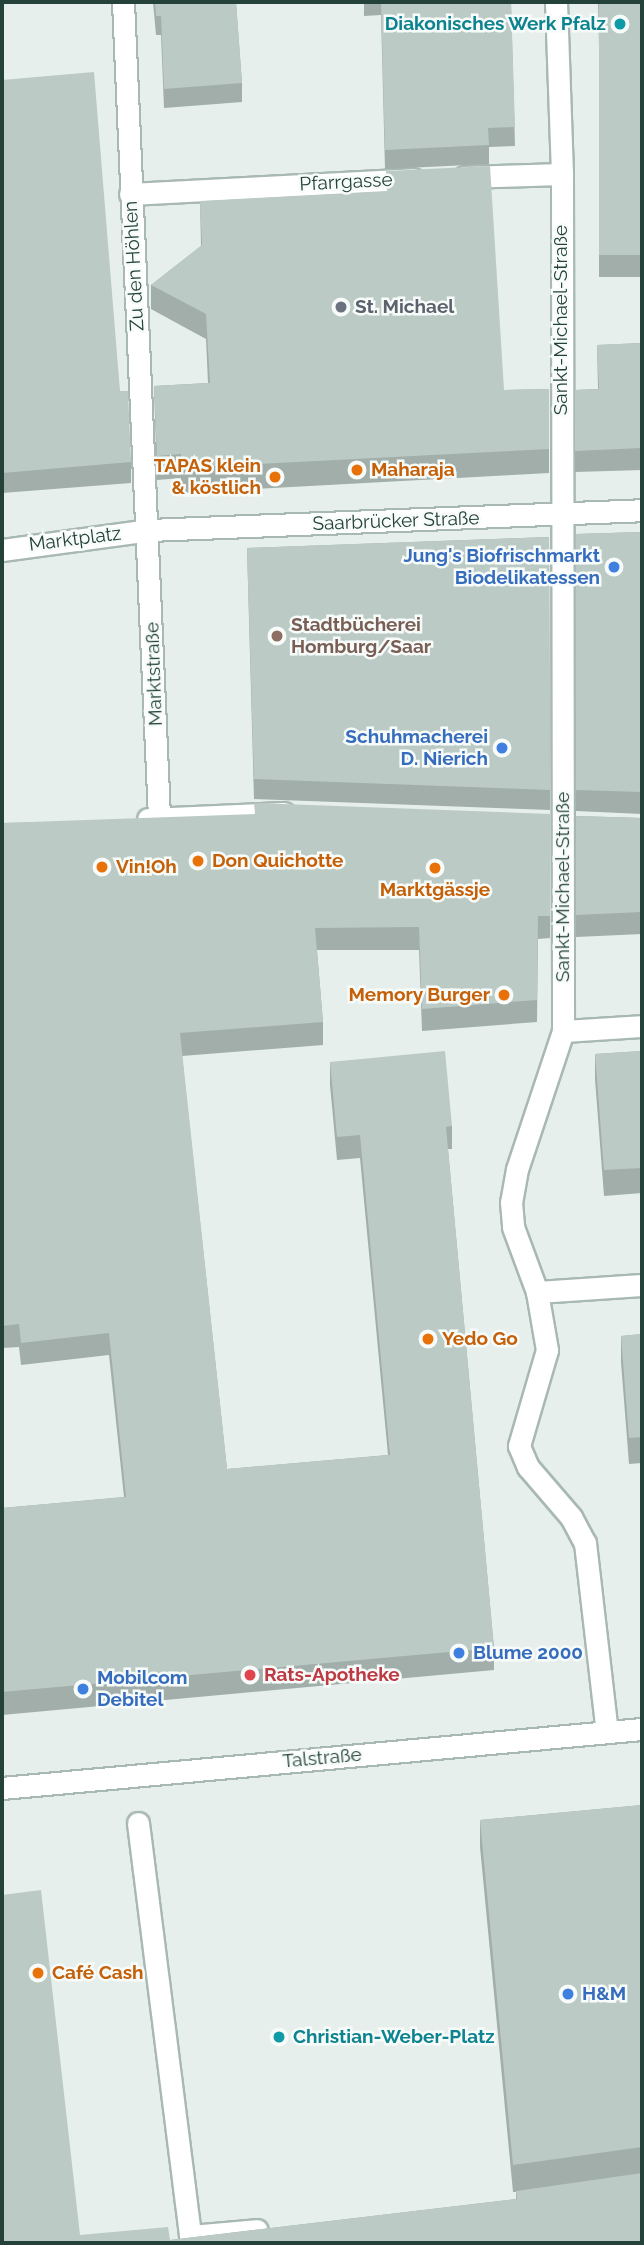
<!DOCTYPE html>
<html>
<head>
<meta charset="utf-8">
<style>
	body { margin:0 }
	#map { position:relative; width:644px; height:2245px; overflow:hidden; background:#e6efeb; font-family:Raleway,sans-serif }
	div>[style] { position:absolute }
	.roads { filter:drop-shadow(2px 0 #a8b8b2) drop-shadow(-2px 0 #a8b8b2) drop-shadow(0 2px #a8b8b2) drop-shadow(0 -2px #a8b8b2) }
	.minor>* { height:21px; margin:-10.5px; padding:0 10.5px; transform-origin:10.5px; border-radius:10.5px; background:#fff }
	.wall>* { inset:0; background:#a1aea9 }
	.building>* { inset:0; background:#bbcac4 }
	.dots>* { width:19px; height:19px; translate:-50% -50%; box-sizing:border-box; border:4px solid #f7fbf9; border-radius:50% }
	span { translate:-50% -50%; white-space:nowrap; text-align:center; line-height:1.15; -webkit-text-stroke:5px #f7fbf9; paint-order:stroke }
	.culture-label { font-size:19px; color:#0d838f; font-weight:700 }
	.right { translate:-100% -50%; text-align:right }
	.left { translate:0 -50%; text-align:left }
	.street-label { font-size:19px; color:#24423a }
	.worship-label { font-size:19px; color:#5b616d; font-weight:700 }
	.food-label { font-size:19px; color:#c56008; font-weight:700 }
	.shop-label { font-size:19px; color:#366cbe; font-weight:700 }
	.education-label { font-size:19px; color:#785e54; font-weight:700 }
	.health-label { font-size:19px; color:#be3a42; font-weight:700 }
	.frame { position:absolute; inset:0; border:4px solid #24423a; pointer-events:none }
</style>
</head>
<body>
<div id="map">
	<div class="roads">
		<div class="minor">
			<i style="left:123px;top:2px;width:817px;rotate:87.47deg"></i>
			<i style="left:556px;top:2px;width:172px;rotate:88deg"></i>
			<i style="left:562px;top:174px;width:857px;rotate:89.93deg"></i>
			<i style="left:563px;top:1031px;width:145px;rotate:108.4deg"></i>
			<i style="left:517px;top:1169px;width:34px;rotate:100deg"></i>
			<i style="left:511px;top:1202px;width:25px;rotate:85deg"></i>
			<i style="left:513px;top:1227px;width:69px;rotate:69.7deg"></i>
			<i style="left:537px;top:1292px;width:59px;rotate:80.2deg"></i>
			<i style="left:547px;top:1350px;width:100px;rotate:106.3deg"></i>
			<i style="left:519px;top:1446px;width:23px;rotate:67deg"></i>
			<i style="left:528px;top:1467px;width:66px;rotate:49.3deg"></i>
			<i style="left:571px;top:1517px;width:30px;rotate:62deg"></i>
			<i style="left:585px;top:1543px;width:190px;rotate:83.4deg"></i>
			<i style="left:464px;top:177px;width:98px;rotate:-1.8deg"></i>
			<i style="left:130px;top:194px;width:284px;rotate:-3deg"></i>
			<i style="left:2px;top:550px;width:148px;rotate:-7.7deg"></i>
			<i style="left:149px;top:530px;width:493px;rotate:-2.3deg"></i>
			<i style="left:148px;top:819px;width:136px;rotate:-2.5deg"></i>
			<i style="left:563px;top:1031px;width:79px;rotate:-3.6deg"></i>
			<i style="left:537px;top:1292px;width:105px;rotate:-3.8deg"></i>
			<i style="left:2px;top:1788px;width:643px;rotate:-5.27deg"></i>
			<i style="left:138px;top:1823px;width:423px;rotate:82.8deg"></i>
			<i style="left:190px;top:2236px;width:67px;rotate:-5.1deg"></i>
		</div>
	</div>
	<div class="wall">
		<i style="clip-path:polygon(153px 2px,236px 2px,242px 83px,242px 102px,164px 108px,161px 35px,156px 35px)"></i>
		<i style="clip-path:polygon(364px 2px,511px 2px,515px 146px,489px 147px,489px 164px,385px 169px,381px 15px,364px 16px)"></i>
		<i style="clip-path:polygon(598px 2px,642px 2px,642px 277px,599px 277px,599px 46px)"></i>
		<i style="clip-path:polygon(2px 80px,120px 391px,131px 462px,131px 483px,2px 493px)"></i>
		<i style="clip-path:polygon(200px 201px,504px 390px,549px 389px,549px 473px,181px 493px,181px 478px,157px 480px,154px 386px,208px 383px,206px 339px,151px 309px,151px 285px,201px 246px)"></i>
		<i style="clip-path:polygon(642px 343px,642px 470px,575px 472px,575px 390px,598px 389px,597px 345px)"></i>
		<i style="clip-path:polygon(642px 532px,642px 814px,576px 811px,576px 534px)"></i>
		<i style="clip-path:polygon(549px 537px,550px 810px,254px 799px,247px 548px)"></i>
		<i style="clip-path:polygon(550px 814px,550px 938px,538px 939px,537px 1022px,422px 1031px,419px 950px,317px 950px,323px 1022px,323px 1045px,182px 1056px,227px 1469px,388px 1455px,360px 1158px,337px 1160px,330px 1085px,330px 1062px,452px 1126px,452px 1149px,448px 1149px,494px 1648px,494px 1670px,2px 1715px,2px 1508px,124px 1497px,109px 1355px,21px 1365px,19px 1347px,2px 1348px,2px 823px)"></i>
		<i style="clip-path:polygon(576px 816px,642px 818px,642px 934px,576px 937px)"></i>
		<i style="clip-path:polygon(642px 1051px,642px 1193px,604px 1196px,595px 1079px,595px 1054px)"></i>
		<i style="clip-path:polygon(642px 1334px,642px 1463px,629px 1464px,621px 1362px,621px 1336px)"></i>
		<i style="clip-path:polygon(642px 1805px,642px 2243px,2px 2243px,80px 2235px,170px 2240px,516px 2199px,516px 2192px,513px 2192px,480px 1847px,480px 1820px)"></i>
	</div>
	<div class="building">
		<i style="clip-path:polygon(155px 2px,236px 2px,242px 83px,164px 89px,161px 16px,156px 16px)"></i>
		<i style="clip-path:polygon(381px 2px,511px 2px,515px 127px,488px 128px,489px 145px,385px 150px)"></i>
		<i style="clip-path:polygon(599px 2px,642px 2px,642px 255px,599px 255px)"></i>
		<i style="clip-path:polygon(94px 72px,120px 391px,128px 391px,131px 462px,2px 473px,2px 80px)"></i>
		<i style="clip-path:polygon(490px 166px,504px 390px,549px 389px,549px 449px,181px 468px,181px 454px,157px 456px,154px 386px,210px 383px,206px 314px,151px 285px,202px 245px,200px 201px,387px 191px,386px 171px)"></i>
		<i style="clip-path:polygon(642px 343px,642px 448px,575px 451px,575px 390px,599px 389px,597px 345px)"></i>
		<i style="clip-path:polygon(642px 532px,642px 792px,576px 790px,576px 534px)"></i>
		<i style="clip-path:polygon(549px 537px,550px 790px,254px 779px,247px 548px)"></i>
		<i style="clip-path:polygon(254px 803px,550px 814px,550px 916px,538px 916px,537px 1000px,422px 1009px,419px 927px,315px 928px,323px 1022px,180px 1033px,227px 1469px,390px 1455px,360px 1135px,337px 1137px,330px 1062px,445px 1051px,452px 1126px,446px 1127px,494px 1648px,2px 1692px,2px 1508px,126px 1497px,109px 1333px,21px 1343px,19px 1324px,2px 1326px,2px 823px,255px 814px)"></i>
		<i style="clip-path:polygon(576px 816px,642px 818px,642px 912px,576px 915px)"></i>
		<i style="clip-path:polygon(642px 1051px,642px 1168px,604px 1170px,595px 1054px)"></i>
		<i style="clip-path:polygon(642px 1334px,642px 1437px,629px 1438px,621px 1336px)"></i>
		<i style="clip-path:polygon(642px 1805px,642px 2147px,513px 2165px,480px 1820px)"></i>
		<i style="clip-path:polygon(41px 1890px,80px 2235px,168px 2227px,170px 2240px,517px 2199px,516px 2191px,642px 2173px,642px 2243px,2px 2243px,2px 1895px)"></i>
	</div>
	<div class="dots">
		<i style="left:620px;top:24px;background:#0f9aa8"></i>
		<i style="left:341px;top:307px;background:#6b7280"></i>
		<i style="left:357px;top:470px;background:#e8710a"></i>
		<i style="left:275px;top:477px;background:#e8710a"></i>
		<i style="left:614px;top:567px;background:#3f7fe0"></i>
		<i style="left:277px;top:636px;background:#8d6e63"></i>
		<i style="left:502px;top:748px;background:#3f7fe0"></i>
		<i style="left:198px;top:861px;background:#e8710a"></i>
		<i style="left:102px;top:867px;background:#e8710a"></i>
		<i style="left:435px;top:868px;background:#e8710a"></i>
		<i style="left:504px;top:995px;background:#e8710a"></i>
		<i style="left:428px;top:1339px;background:#e8710a"></i>
		<i style="left:459px;top:1653px;background:#3f7fe0"></i>
		<i style="left:250px;top:1675px;background:#e0444e"></i>
		<i style="left:83px;top:1689px;background:#3f7fe0"></i>
		<i style="left:38px;top:1973px;background:#e8710a"></i>
		<i style="left:568px;top:1994px;background:#3f7fe0"></i>
		<i style="left:279px;top:2037px;background:#0f9aa8"></i>
	</div>
	<div class="culture-label">
		<span class="right" style="left:606px;top:24px">Diakonisches Werk Pfalz</span>
		<span class="left" style="left:293px;top:2037px">Christian-Weber-Platz</span>
	</div>
	<div class="street-label">
		<span style="left:346px;top:182px;rotate:-3deg">Pfarrgasse</span>
		<span style="left:134px;top:266px;rotate:-93deg">Zu den Höhlen</span>
		<span style="left:561px;top:320px;rotate:-90deg">Sankt-Michael-Straße</span>
		<span style="left:396px;top:521px;rotate:-2deg">Saarbrücker Straße</span>
		<span style="left:75px;top:539px;rotate:-7deg">Marktplatz</span>
		<span style="left:154px;top:674px;rotate:-92deg">Marktstraße</span>
		<span style="left:563px;top:887px;rotate:-90deg">Sankt-Michael-Straße</span>
		<span style="left:322px;top:1758px;rotate:-5deg">Talstraße</span>
	</div>
	<div class="worship-label">
		<span class="left" style="left:355px;top:307px">St. Michael</span>
	</div>
	<div class="food-label">
		<span class="right" style="left:261px;top:477px">TAPAS klein<br>&amp; köstlich</span>
		<span class="left" style="left:371px;top:470px">Maharaja</span>
		<span class="left" style="left:212px;top:861px">Don Quichotte</span>
		<span class="left" style="left:116px;top:867px">Vin!Oh</span>
		<span style="left:435px;top:890px">Marktgässje</span>
		<span class="right" style="left:490px;top:995px">Memory Burger</span>
		<span class="left" style="left:442px;top:1339px">Yedo Go</span>
		<span class="left" style="left:52px;top:1973px">Café Cash</span>
	</div>
	<div class="shop-label">
		<span class="right" style="left:600px;top:567px">Jung's Biofrischmarkt<br>Biodelikatessen</span>
		<span class="right" style="left:488px;top:748px">Schuhmacherei<br>D. Nierich</span>
		<span class="left" style="left:473px;top:1653px">Blume 2000</span>
		<span class="left" style="left:97px;top:1689px">Mobilcom<br>Debitel</span>
		<span class="left" style="left:582px;top:1994px">H&amp;M</span>
	</div>
	<div class="education-label">
		<span class="left" style="left:291px;top:636px">Stadtbücherei<br>Homburg/Saar</span>
	</div>
	<div class="health-label">
		<span class="left" style="left:264px;top:1675px">Rats-Apotheke</span>
	</div>
	<div class="frame"></div>
</div>
</body>
</html>
